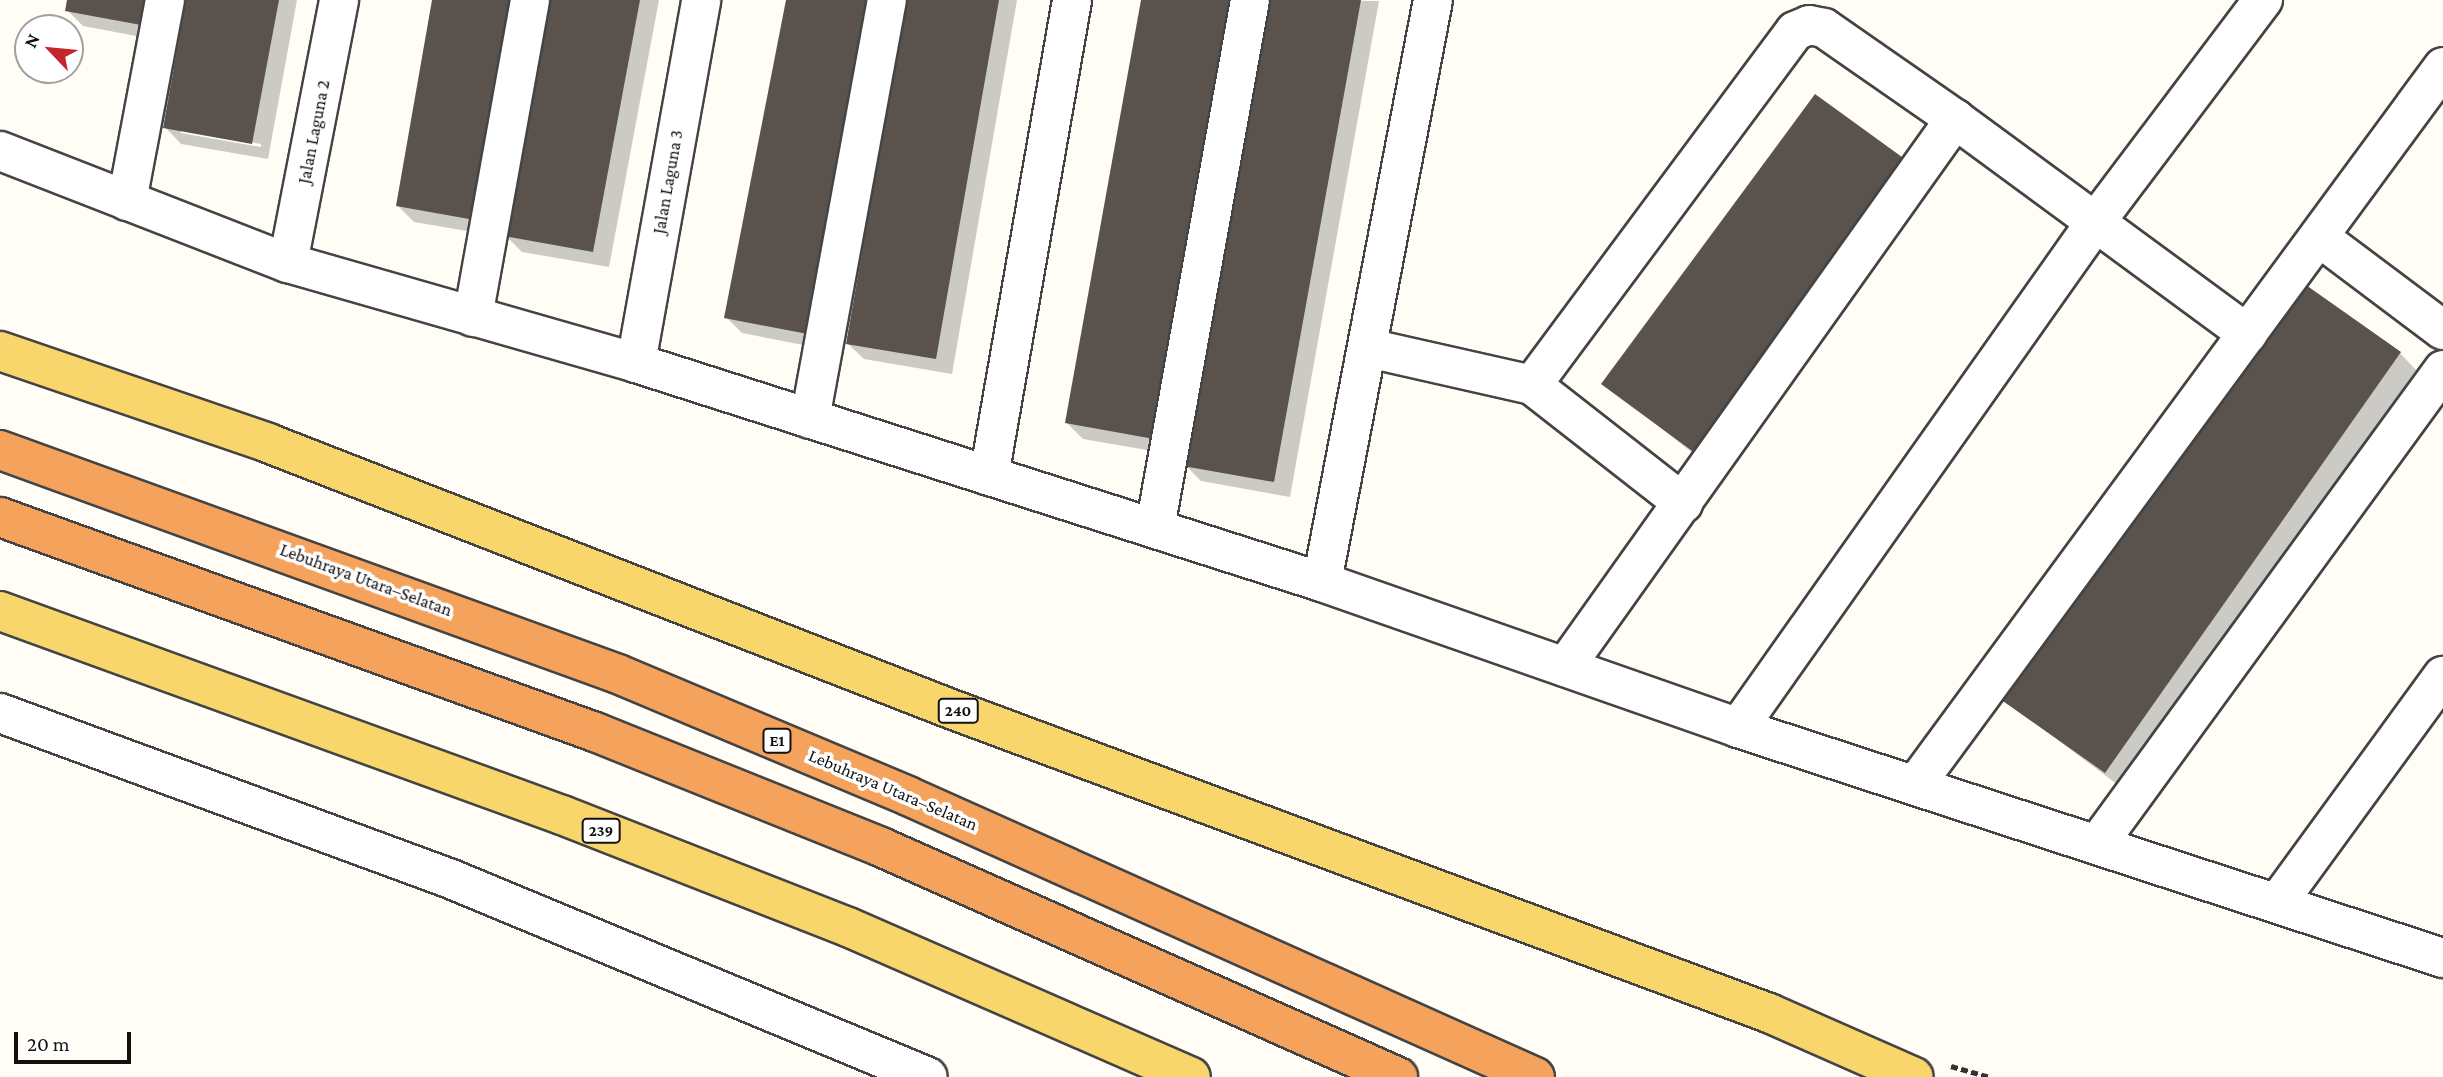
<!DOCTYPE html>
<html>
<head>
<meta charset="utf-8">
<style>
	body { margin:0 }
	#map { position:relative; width:2443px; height:1077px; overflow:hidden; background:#fffdf5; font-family:"Crimson Pro",serif }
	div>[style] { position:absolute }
	.shadow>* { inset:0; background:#0003 }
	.building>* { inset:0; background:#5a524d }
	.path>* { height:4.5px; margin-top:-2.25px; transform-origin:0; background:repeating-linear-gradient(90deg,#333 0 7px,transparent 0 10.5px) }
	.roads { filter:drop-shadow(2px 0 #444) drop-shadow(-2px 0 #444) drop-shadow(0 2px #444) drop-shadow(0 -2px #444) }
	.minor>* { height:38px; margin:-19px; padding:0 19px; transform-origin:19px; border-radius:19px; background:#fff }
	.major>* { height:38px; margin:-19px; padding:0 19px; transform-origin:19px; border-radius:19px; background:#f9d66b }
	.highway>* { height:38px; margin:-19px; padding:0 19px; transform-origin:19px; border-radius:19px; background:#f5a25d }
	span { translate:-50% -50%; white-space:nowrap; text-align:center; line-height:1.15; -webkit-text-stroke:7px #fff; paint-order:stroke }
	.shield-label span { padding:2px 5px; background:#fff; border:2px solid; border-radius:5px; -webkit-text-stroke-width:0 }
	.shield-label { font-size:16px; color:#111; font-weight:700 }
	.street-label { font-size:18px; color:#111 }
	.north { position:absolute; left:14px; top:14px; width:70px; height:70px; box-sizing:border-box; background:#fff; border:2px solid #a0a0a0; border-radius:50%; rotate:296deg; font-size:19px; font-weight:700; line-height:28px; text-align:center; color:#111 }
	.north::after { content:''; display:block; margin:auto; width:24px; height:32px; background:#c4262e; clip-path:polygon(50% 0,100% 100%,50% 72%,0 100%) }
	.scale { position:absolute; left:14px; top:1032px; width:117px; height:32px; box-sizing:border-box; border:4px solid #111; border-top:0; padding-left:9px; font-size:21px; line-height:24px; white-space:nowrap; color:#111; -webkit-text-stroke:5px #fff; paint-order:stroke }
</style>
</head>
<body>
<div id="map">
	<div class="shadow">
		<i style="clip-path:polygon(69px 0,176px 0,168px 42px,83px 26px,67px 10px)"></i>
		<i style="clip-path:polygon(evenodd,188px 0,297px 0,268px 159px,181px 144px,165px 127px,188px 0,181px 129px,261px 144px,261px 147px,181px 133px,181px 129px)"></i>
		<i style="clip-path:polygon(434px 0,502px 237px,414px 222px,398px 206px)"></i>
		<i style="clip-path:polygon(550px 0,659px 0,609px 267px,522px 252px,506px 236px)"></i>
		<i style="clip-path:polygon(788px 0,834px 351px,742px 333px,726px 317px)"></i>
		<i style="clip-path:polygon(908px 0,1017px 0,952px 374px,864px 359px,847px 343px)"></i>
		<i style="clip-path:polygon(1143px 0,1170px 454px,1083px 439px,1067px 423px)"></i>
		<i style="clip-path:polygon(1269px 0,1379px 1px,1290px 497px,1201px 481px,1185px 465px)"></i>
		<i style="clip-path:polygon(1815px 96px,1716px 471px,1604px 384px)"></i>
		<i style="clip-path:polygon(2400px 353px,2416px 370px,2122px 788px,2003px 699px)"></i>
	</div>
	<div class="building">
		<i style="clip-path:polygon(67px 0,157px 0,152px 27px,65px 11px)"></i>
		<i style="clip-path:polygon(186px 0,279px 0,252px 144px,163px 128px)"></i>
		<i style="clip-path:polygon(432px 0,525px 0,486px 222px,396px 206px)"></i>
		<i style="clip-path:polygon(548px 0,640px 0,593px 252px,504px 236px)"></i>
		<i style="clip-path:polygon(786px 0,883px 0,818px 336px,724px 318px)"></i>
		<i style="clip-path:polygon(906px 0,999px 0,936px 359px,846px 344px)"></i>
		<i style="clip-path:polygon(1141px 0,1233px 0,1154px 439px,1065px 423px)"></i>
		<i style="clip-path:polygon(1267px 0,1361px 0,1274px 482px,1183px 466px)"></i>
		<i style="clip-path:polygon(1815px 94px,1913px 165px,1699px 456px,1601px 384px)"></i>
		<i style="clip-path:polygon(2296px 278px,2401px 352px,2105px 773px,2000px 699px)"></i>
	</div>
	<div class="path">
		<i style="left:1951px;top:1066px;width:40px;rotate:16deg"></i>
	</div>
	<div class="roads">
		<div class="minor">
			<i style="left:0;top:151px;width:309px;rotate:21.3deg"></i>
			<i style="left:288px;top:263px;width:362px;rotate:16deg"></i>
			<i style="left:636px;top:363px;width:720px;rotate:17.71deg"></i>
			<i style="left:1322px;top:582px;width:441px;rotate:19.3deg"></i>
			<i style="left:1738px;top:728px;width:742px;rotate:18.07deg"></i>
			<i style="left:127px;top:201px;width:205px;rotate:-79.3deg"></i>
			<i style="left:2319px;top:237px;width:155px;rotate:36.9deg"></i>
			<i style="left:288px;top:263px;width:268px;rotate:-79deg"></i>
			<i style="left:473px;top:317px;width:322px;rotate:-79.8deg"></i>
			<i style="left:1368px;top:348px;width:168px;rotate:12.7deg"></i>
			<i style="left:1532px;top:385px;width:192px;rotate:38deg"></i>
			<i style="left:636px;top:363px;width:369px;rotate:-79.8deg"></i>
			<i style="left:1532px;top:385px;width:441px;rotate:-53.4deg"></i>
			<i style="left:1795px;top:31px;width:15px;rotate:-23deg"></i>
			<i style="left:1809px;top:25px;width:15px;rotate:11deg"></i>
			<i style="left:1824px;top:28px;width:160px;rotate:34.8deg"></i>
			<i style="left:1955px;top:119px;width:363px;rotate:36.3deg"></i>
			<i style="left:810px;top:419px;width:426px;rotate:-79.6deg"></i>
			<i style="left:989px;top:476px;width:483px;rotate:-80.1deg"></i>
			<i style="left:1155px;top:528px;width:536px;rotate:-79.8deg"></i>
			<i style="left:1322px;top:582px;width:592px;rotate:-79.2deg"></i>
			<i style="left:1565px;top:667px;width:673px;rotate:-54.56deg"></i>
			<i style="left:0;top:713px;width:481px;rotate:20.2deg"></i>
			<i style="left:451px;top:879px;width:516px;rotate:22.54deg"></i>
			<i style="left:1738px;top:728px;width:622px;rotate:-54.75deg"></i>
			<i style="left:2097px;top:220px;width:276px;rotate:-53deg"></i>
			<i style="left:1916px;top:784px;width:890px;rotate:-53.68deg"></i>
			<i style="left:2099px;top:842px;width:584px;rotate:-53.91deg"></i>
			<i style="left:2278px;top:902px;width:280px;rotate:-53.9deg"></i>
		</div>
		<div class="major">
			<i style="left:0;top:351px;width:283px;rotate:18.9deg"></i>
			<i style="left:268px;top:443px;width:733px;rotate:21.28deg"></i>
			<i style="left:951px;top:709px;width:873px;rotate:20.39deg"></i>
			<i style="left:1769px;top:1013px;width:158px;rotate:23.8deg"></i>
			<i style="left:0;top:611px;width:598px;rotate:19.95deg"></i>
			<i style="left:562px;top:815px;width:307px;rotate:21.4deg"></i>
			<i style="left:848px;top:927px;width:374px;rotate:23.6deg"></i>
		</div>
		<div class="highway">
			<i style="left:0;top:450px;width:657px;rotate:19.92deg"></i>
			<i style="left:618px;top:674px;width:315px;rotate:22.8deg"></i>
			<i style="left:908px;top:796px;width:687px;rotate:24.14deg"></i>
			<i style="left:0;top:517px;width:633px;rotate:19.87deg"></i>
			<i style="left:595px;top:732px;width:308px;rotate:21.9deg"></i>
			<i style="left:881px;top:847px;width:566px;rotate:23.98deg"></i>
		</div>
	</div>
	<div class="shield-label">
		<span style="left:958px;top:711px">240</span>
		<span style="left:777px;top:741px">E1</span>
		<span style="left:601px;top:831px">239</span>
	</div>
	<div class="street-label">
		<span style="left:314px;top:132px;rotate:-79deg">Jalan Laguna 2</span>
		<span style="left:668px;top:182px;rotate:-80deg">Jalan Laguna 3</span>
		<span style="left:366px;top:580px;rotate:20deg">Lebuhraya Utara–Selatan</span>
		<span style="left:893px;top:790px;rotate:23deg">Lebuhraya Utara–Selatan</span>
	</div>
	<div class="north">N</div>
	<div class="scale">20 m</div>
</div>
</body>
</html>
